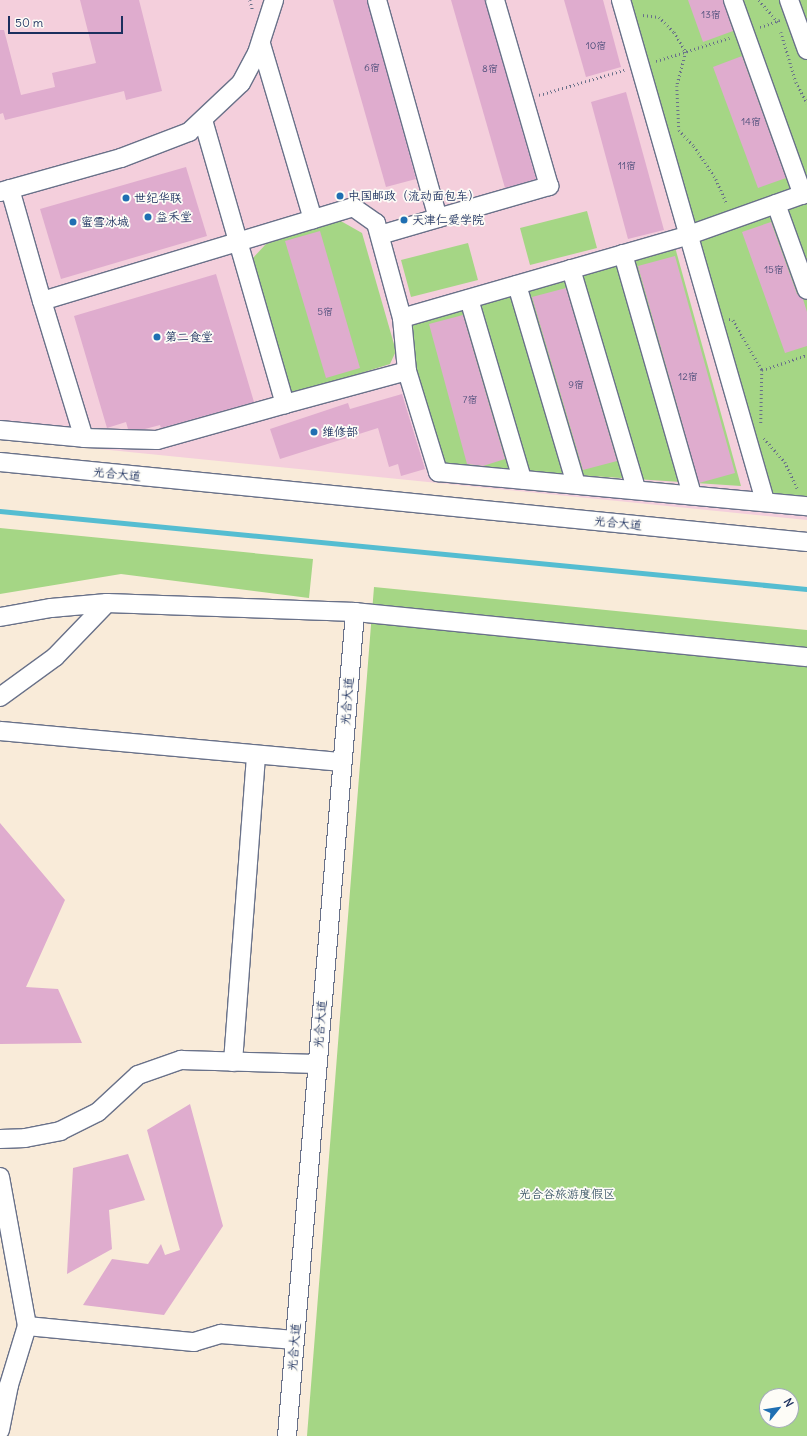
<!DOCTYPE html>
<html>
<head>
<meta charset="utf-8">
<style>
	body { margin:0 }
	#map { position:relative; width:807px; height:1436px; overflow:hidden; background:#f9ebd9; font-family:Delius,"LXGW WenKai TC",sans-serif }
	div>[style] { position:absolute }
	.built>* { inset:0; background:#f4cfdc }
	.green>* { inset:0; background:#a5d685 }
	.stream>* { height:4.5px; margin:-2.25px; padding:0 2.25px; transform-origin:2.25px; border-radius:2.25px; background:#55bdd1 }
	.building>* { inset:0; background:#dfacce }
	.path>* { height:2.5px; margin-top:-1.25px; transform-origin:0; background:repeating-linear-gradient(90deg,#697189 0 1px,transparent 0 4px) }
	.roads { filter:drop-shadow(1px 0 #697189) drop-shadow(-1px 0 #697189) drop-shadow(0 1px #697189) drop-shadow(0 -1px #697189) }
	.minor>* { height:18px; margin:-9px; padding:0 9px; transform-origin:9px; border-radius:9px; background:#fff }
	.dots>* { width:11px; height:11px; translate:-50% -50%; box-sizing:border-box; border:2px solid #fdfcf7; border-radius:50% }
	span { translate:-50% -50%; white-space:nowrap; text-align:center; line-height:1.15; -webkit-text-stroke:3.5px #fdfcf7; paint-order:stroke }
	.number-label { font-size:10px; color:#4c4e7a }
	.number-label span { -webkit-text-stroke-width:0 }
	.poi-label { font-size:12px; color:#1b2f5e }
	.left { translate:0 -50%; text-align:left }
	.street-label { font-size:12px; color:#1b2f5e }
	.park-label { font-size:12px; color:#3e5968 }
	.north { position:absolute; left:759px; top:1388px; width:40px; height:40px; box-sizing:border-box; background:#fdfcf7; border:1px solid #a3aaba; border-radius:50%; rotate:60deg; font-size:11px; font-weight:700; line-height:16px; text-align:center; color:#1b2f5e }
	.north::after { content:''; display:block; margin:auto; width:14px; height:18px; background:#1f6fb2; clip-path:polygon(50% 0,100% 100%,50% 72%,0 100%) }
	.scale { position:absolute; left:8px; top:16px; width:115px; height:18px; box-sizing:border-box; border:2px solid #1b2f5e; border-top:0; padding-left:5px; font-size:12px; line-height:14px; white-space:nowrap; color:#1b2f5e; -webkit-text-stroke:3px #fdfcf7; paint-order:stroke }
</style>
</head>
<body>
<div id="map">
	<div class="built">
		<i style="clip-path:polygon(0 0,807px 0,807px 520px,0 439px)"></i>
	</div>
	<div class="green">
		<i style="clip-path:polygon(630px 0,807px 0,807px 499px,774px 496px)"></i>
		<i style="clip-path:polygon(587px 211px,597px 248px,530px 265px,520px 228px)"></i>
		<i style="clip-path:polygon(339px 220px,362px 233px,396px 351px,390px 364px,291px 395px,251px 260px,266px 244px)"></i>
		<i style="clip-path:polygon(468px 243px,478px 280px,411px 297px,401px 260px)"></i>
		<i style="clip-path:polygon(675px 247px,741px 486px,441px 466px,411px 368px,413px 323px)"></i>
		<i style="clip-path:polygon(0 528px,313px 559px,309px 598px,121px 574px,0 594px)"></i>
		<i style="clip-path:polygon(evenodd,374px 587px,807px 630px,807px 1436px,307px 1436px,374px 587px,767px 1396px,791px 1396px,791px 1420px,767px 1420px,767px 1396px)"></i>
	</div>
	<div class="stream">
		<i style="left:0;top:511px;width:811px;rotate:5.52deg"></i>
	</div>
	<div class="building">
		<i style="clip-path:polygon(80px 0,139px 0,162px 91px,126px 100px,124px 91px,5px 120px,3px 113px,0 114px,0 30px,4px 30px,21px 95px,55px 87px,52px 73px,96px 63px)"></i>
		<i style="clip-path:polygon(333px 0,367px 0,416px 179px,386px 187px)"></i>
		<i style="clip-path:polygon(451px 0,485px 0,536px 179px,505px 188px)"></i>
		<i style="clip-path:polygon(564px 0,603px 0,621px 67px,586px 77px)"></i>
		<i style="clip-path:polygon(688px 0,723px 0,733px 31px,703px 42px)"></i>
		<i style="clip-path:polygon(742px 56px,786px 178px,758px 188px,713px 67px)"></i>
		<i style="clip-path:polygon(626px 92px,664px 230px,628px 239px,591px 102px)"></i>
		<i style="clip-path:polygon(186px 167px,207px 236px,61px 279px,40px 209px)"></i>
		<i style="clip-path:polygon(771px 222px,797px 294px,803px 299px,807px 312px,807px 346px,785px 353px,742px 232px)"></i>
		<i style="clip-path:polygon(320px 231px,360px 368px,326px 378px,285px 241px)"></i>
		<i style="clip-path:polygon(675px 256px,735px 473px,699px 483px,638px 266px)"></i>
		<i style="clip-path:polygon(216px 274px,254px 402px,161px 428px,160px 425px,145px 429px,128px 429px,126px 422px,107px 428px,74px 316px)"></i>
		<i style="clip-path:polygon(566px 288px,617px 461px,583px 470px,532px 297px)"></i>
		<i style="clip-path:polygon(463px 315px,505px 459px,483px 466px,467px 464px,429px 324px)"></i>
		<i style="clip-path:polygon(402px 394px,425px 469px,401px 476px,398px 464px,389px 467px,378px 428px,280px 459px,270px 429px,348px 403px,350px 409px)"></i>
		<i style="clip-path:polygon(0 823px,65px 900px,26px 987px,58px 989px,82px 1043px,0 1044px)"></i>
		<i style="clip-path:polygon(190px 1104px,223px 1226px,164px 1315px,83px 1305px,112px 1259px,148px 1264px,161px 1244px,165px 1255px,180px 1250px,147px 1130px)"></i>
		<i style="clip-path:polygon(128px 1154px,145px 1200px,109px 1210px,112px 1249px,67px 1274px,73px 1168px)"></i>
	</div>
	<div class="path">
		<i style="left:250px;top:0;width:11px;rotate:75deg"></i>
		<i style="left:759px;top:0;width:29px;rotate:49deg"></i>
		<i style="left:643px;top:15px;width:16px;rotate:7deg"></i>
		<i style="left:659px;top:17px;width:21px;rotate:45deg"></i>
		<i style="left:674px;top:32px;width:23px;rotate:59deg"></i>
		<i style="left:686px;top:52px;width:35px;rotate:105deg"></i>
		<i style="left:677px;top:86px;width:44px;rotate:87.4deg"></i>
		<i style="left:679px;top:130px;width:22px;rotate:47deg"></i>
		<i style="left:694px;top:146px;width:40px;rotate:56deg"></i>
		<i style="left:716px;top:179px;width:27px;rotate:66deg"></i>
		<i style="left:760px;top:27px;width:21px;rotate:-19deg"></i>
		<i style="left:781px;top:32px;width:52px;rotate:73.3deg"></i>
		<i style="left:796px;top:82px;width:24px;rotate:62deg"></i>
		<i style="left:656px;top:61px;width:77px;rotate:-17.5deg"></i>
		<i style="left:539px;top:95px;width:89px;rotate:-16.4deg"></i>
		<i style="left:729px;top:319px;width:4px;rotate:14deg"></i>
		<i style="left:733px;top:320px;width:58px;rotate:59.9deg"></i>
		<i style="left:762px;top:370px;width:54px;rotate:91.1deg"></i>
		<i style="left:762px;top:370px;width:47px;rotate:-18.4deg"></i>
		<i style="left:764px;top:438px;width:32px;rotate:49deg"></i>
		<i style="left:785px;top:462px;width:29px;rotate:65deg"></i>
	</div>
	<div class="roads">
		<div class="minor">
			<i style="left:377px;top:0;width:226px;rotate:74.4deg"></i>
			<i style="left:438px;top:218px;width:60px;rotate:163.7deg"></i>
			<i style="left:621px;top:0;width:521px;rotate:73.96deg"></i>
			<i style="left:733px;top:0;width:207px;rotate:70.3deg"></i>
			<i style="left:789px;top:0;width:53px;rotate:70.2deg"></i>
			<i style="left:261px;top:44px;width:183px;rotate:73.5deg"></i>
			<i style="left:203px;top:120px;width:296px;rotate:73.9deg"></i>
			<i style="left:285px;top:404px;width:126px;rotate:-15.1deg"></i>
			<i style="left:407px;top:371px;width:53px;rotate:-95.4deg"></i>
			<i style="left:10px;top:189px;width:116px;rotate:74.1deg"></i>
			<i style="left:42px;top:301px;width:325px;rotate:-16.8deg"></i>
			<i style="left:353px;top:207px;width:28px;rotate:35deg"></i>
			<i style="left:376px;top:223px;width:98px;rotate:74.7deg"></i>
			<i style="left:402px;top:318px;width:299px;rotate:-16.1deg"></i>
			<i style="left:689px;top:235px;width:125px;rotate:-19.6deg"></i>
			<i style="left:0;top:192px;width:126px;rotate:-15.7deg"></i>
			<i style="left:121px;top:158px;width:73px;rotate:-20.9deg"></i>
			<i style="left:189px;top:132px;width:71px;rotate:-43.3deg"></i>
			<i style="left:241px;top:83px;width:34px;rotate:-62deg"></i>
			<i style="left:257px;top:53px;width:56px;rotate:-72.2deg"></i>
			<i style="left:776px;top:204px;width:91px;rotate:70.2deg"></i>
			<i style="left:438px;top:218px;width:116px;rotate:-16.1deg"></i>
			<i style="left:549px;top:186px;width:194px;rotate:-106.2deg"></i>
			<i style="left:623px;top:254px;width:251px;rotate:74deg"></i>
			<i style="left:571px;top:269px;width:229px;rotate:73.5deg"></i>
			<i style="left:517px;top:285px;width:208px;rotate:73.5deg"></i>
			<i style="left:469px;top:299px;width:188px;rotate:73.6deg"></i>
			<i style="left:42px;top:301px;width:143px;rotate:73deg"></i>
			<i style="left:84px;top:438px;width:73px;rotate:1.6deg"></i>
			<i style="left:157px;top:440px;width:133px;rotate:-15.7deg"></i>
			<i style="left:407px;top:371px;width:106px;rotate:72.9deg"></i>
			<i style="left:438px;top:472px;width:371px;rotate:5.3deg"></i>
			<i style="left:0;top:430px;width:84px;rotate:5.4deg"></i>
			<i style="left:0;top:462px;width:811px;rotate:5.66deg"></i>
			<i style="left:0;top:617px;width:52px;rotate:-10deg"></i>
			<i style="left:51px;top:608px;width:56px;rotate:-5.1deg"></i>
			<i style="left:107px;top:603px;width:248px;rotate:2.1deg"></i>
			<i style="left:355px;top:612px;width:454px;rotate:5.7deg"></i>
			<i style="left:0;top:697px;width:68px;rotate:-36deg"></i>
			<i style="left:55px;top:657px;width:75px;rotate:-46.1deg"></i>
			<i style="left:0;top:731px;width:343px;rotate:5.2deg"></i>
			<i style="left:233px;top:1062px;width:308px;rotate:-85.7deg"></i>
			<i style="left:0;top:1139px;width:25px;rotate:-2deg"></i>
			<i style="left:25px;top:1138px;width:36px;rotate:-11deg"></i>
			<i style="left:60px;top:1131px;width:42px;rotate:-26.6deg"></i>
			<i style="left:98px;top:1112px;width:54px;rotate:-42.8deg"></i>
			<i style="left:138px;top:1075px;width:46px;rotate:-19.2deg"></i>
			<i style="left:181px;top:1060px;width:136px;rotate:1.7deg"></i>
			<i style="left:0;top:1177px;width:151px;rotate:79.7deg"></i>
			<i style="left:27px;top:1326px;width:62px;rotate:107deg"></i>
			<i style="left:9px;top:1385px;width:46px;rotate:101.3deg"></i>
			<i style="left:27px;top:1326px;width:168px;rotate:5.5deg"></i>
			<i style="left:194px;top:1342px;width:28px;rotate:-17deg"></i>
			<i style="left:221px;top:1334px;width:74px;rotate:4.6deg"></i>
			<i style="left:287px;top:1436px;width:827px;rotate:-85.28deg"></i>
		</div>
	</div>
	<div class="dots">
		<i style="left:340px;top:196px;background:#1f6fb2"></i>
		<i style="left:126px;top:198px;background:#1f6fb2"></i>
		<i style="left:148px;top:217px;background:#1f6fb2"></i>
		<i style="left:404px;top:220px;background:#1f6fb2"></i>
		<i style="left:73px;top:222px;background:#1f6fb2"></i>
		<i style="left:157px;top:337px;background:#1f6fb2"></i>
		<i style="left:314px;top:432px;background:#1f6fb2"></i>
	</div>
	<div class="number-label">
		<span style="left:711px;top:15px">13宿</span>
		<span style="left:596px;top:46px">10宿</span>
		<span style="left:372px;top:68px">6宿</span>
		<span style="left:490px;top:69px">8宿</span>
		<span style="left:751px;top:122px">14宿</span>
		<span style="left:627px;top:166px">11宿</span>
		<span style="left:774px;top:270px">15宿</span>
		<span style="left:325px;top:312px">5宿</span>
		<span style="left:688px;top:377px">12宿</span>
		<span style="left:576px;top:385px">9宿</span>
		<span style="left:470px;top:400px">7宿</span>
	</div>
	<div class="poi-label">
		<span class="left" style="left:348px;top:196px">中国邮政（流动面包车）</span>
		<span class="left" style="left:134px;top:198px">世纪华联</span>
		<span class="left" style="left:156px;top:217px">益禾堂</span>
		<span class="left" style="left:412px;top:220px">天津仁爱学院</span>
		<span class="left" style="left:81px;top:222px">蜜雪冰城</span>
		<span class="left" style="left:165px;top:337px">第二食堂</span>
		<span class="left" style="left:322px;top:432px">维修部</span>
	</div>
	<div class="street-label">
		<span style="left:117px;top:474px;rotate:6deg">光合大道</span>
		<span style="left:618px;top:523px;rotate:6deg">光合大道</span>
		<span style="left:347px;top:701px;rotate:-85deg">光合大道</span>
		<span style="left:320px;top:1024px;rotate:-85deg">光合大道</span>
		<span style="left:294px;top:1347px;rotate:-85deg">光合大道</span>
	</div>
	<div class="park-label">
		<span style="left:567px;top:1194px">光合谷旅游度假区</span>
	</div>
	<div class="north">N</div>
	<div class="scale">50 m</div>
</div>
</body>
</html>
